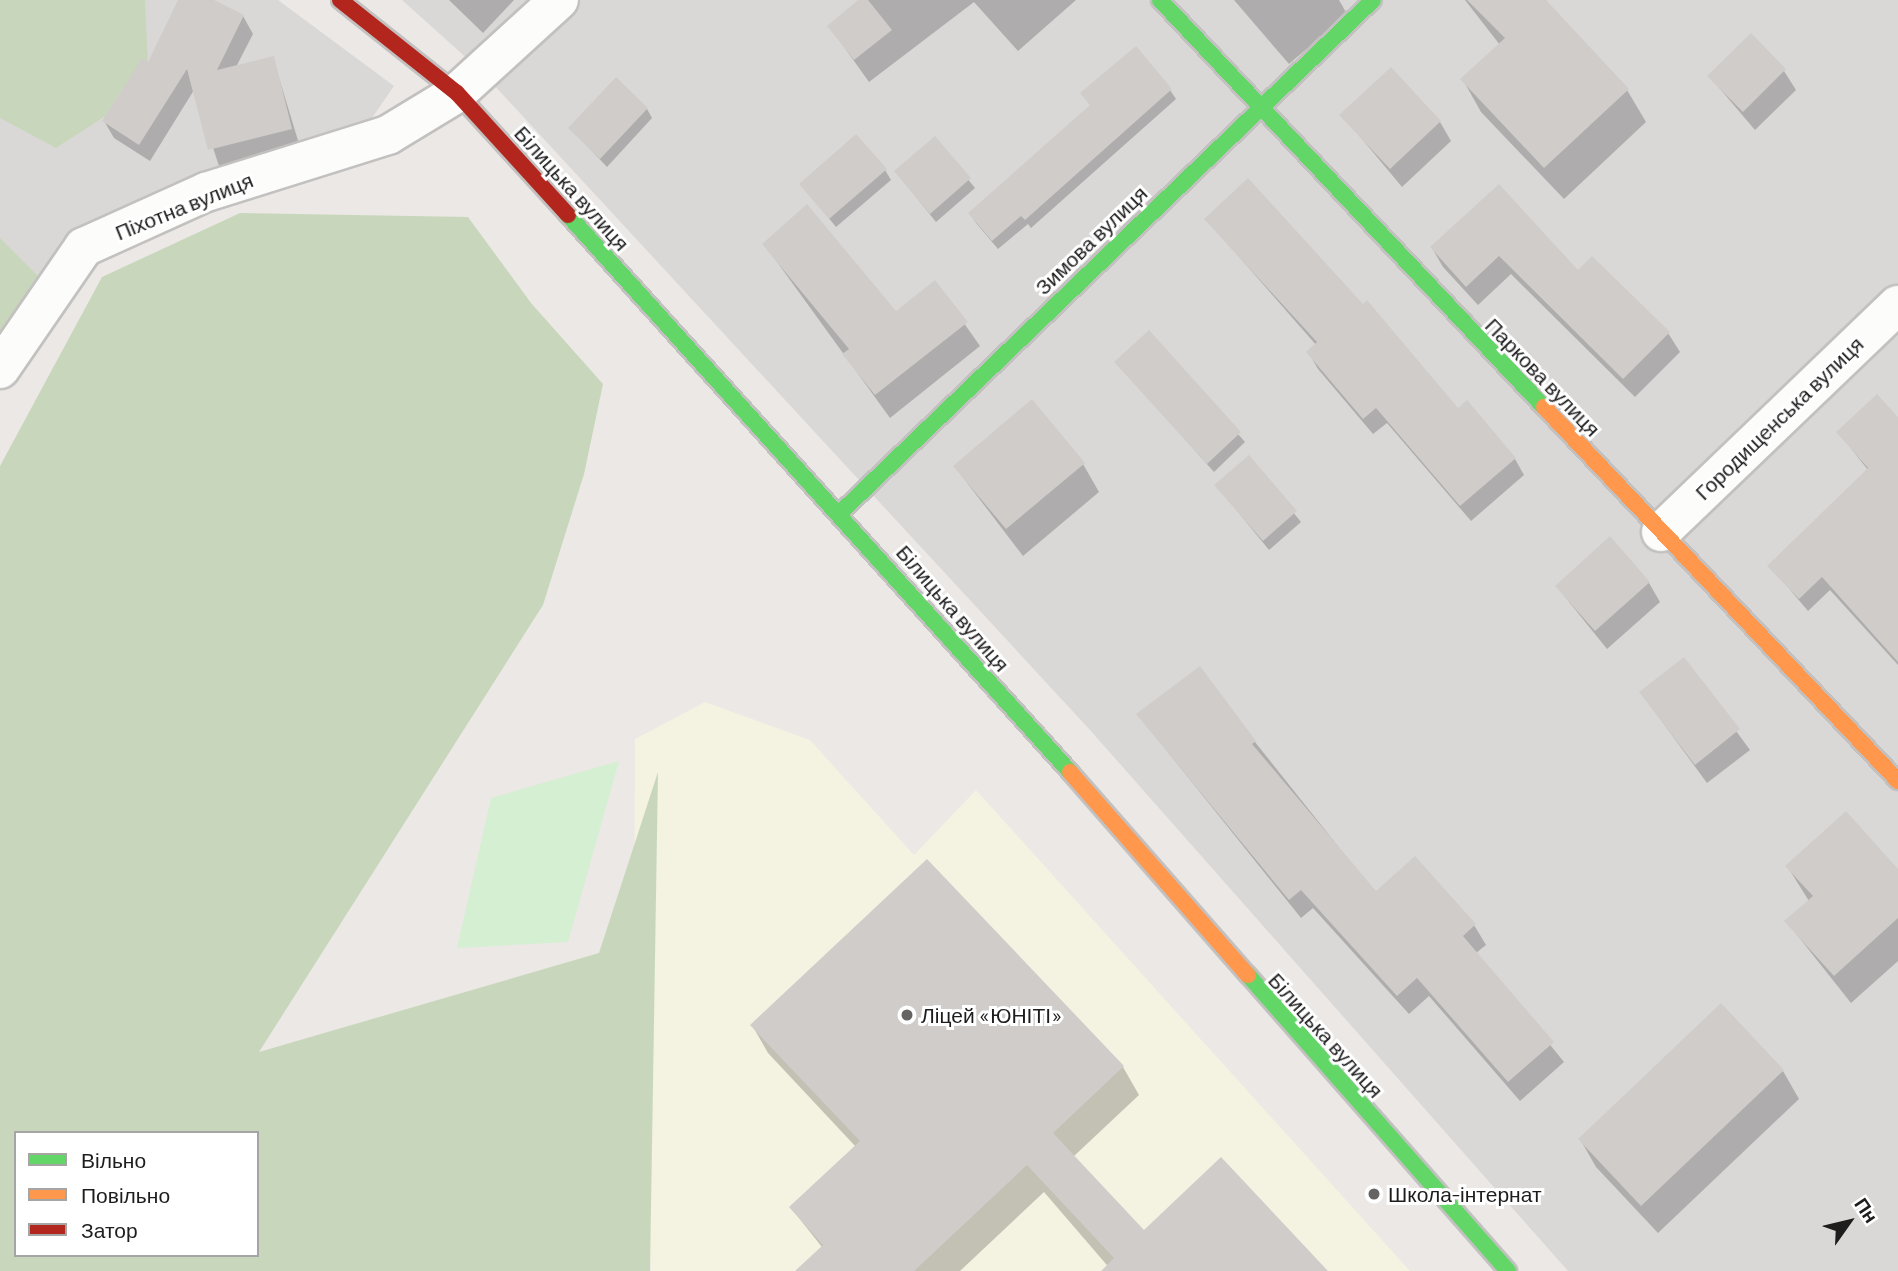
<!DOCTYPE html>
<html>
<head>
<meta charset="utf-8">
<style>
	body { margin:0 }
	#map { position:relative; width:1898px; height:1271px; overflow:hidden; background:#ebe8e5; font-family:Barlow,sans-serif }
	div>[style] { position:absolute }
	.residential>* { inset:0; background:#dad8d7 }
	.education>* { inset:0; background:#f4f2e1 }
	.forest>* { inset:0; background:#c8d7bc }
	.park>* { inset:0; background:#d5efd2 }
	.shadow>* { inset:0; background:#0003 }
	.building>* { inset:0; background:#d0ccca }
	.roads { filter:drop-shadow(2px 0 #c2c1c0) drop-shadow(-2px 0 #c2c1c0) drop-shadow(0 2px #c2c1c0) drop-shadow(0 -2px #c2c1c0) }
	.street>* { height:38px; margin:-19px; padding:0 19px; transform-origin:19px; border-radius:19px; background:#fcfcfb }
	.fast>* { height:16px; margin:-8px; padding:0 8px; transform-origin:8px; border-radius:8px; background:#63d668 }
	.slow>* { height:16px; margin:-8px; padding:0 8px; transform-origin:8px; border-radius:8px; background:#ff974d }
	.jam>* { height:16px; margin:-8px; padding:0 8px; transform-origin:8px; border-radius:8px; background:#b3261e }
	.dots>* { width:19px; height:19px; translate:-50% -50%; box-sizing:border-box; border:4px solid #fff; border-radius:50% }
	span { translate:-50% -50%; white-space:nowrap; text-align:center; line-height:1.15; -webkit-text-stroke:6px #fff; paint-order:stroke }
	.street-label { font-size:21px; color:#1d1d1d }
	.poi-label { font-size:21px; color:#1d1d1d }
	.left { translate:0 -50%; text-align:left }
	.legend { position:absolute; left:14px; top:1131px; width:245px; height:126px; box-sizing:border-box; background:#fff; border:2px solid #a5a5a5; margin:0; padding:9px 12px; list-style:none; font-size:21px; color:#1d1d1d }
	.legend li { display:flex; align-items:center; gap:14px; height:35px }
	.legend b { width:35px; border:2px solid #a5a5a5 }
	.north { position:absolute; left:1814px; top:1187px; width:70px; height:70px; -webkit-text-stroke:5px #fff; paint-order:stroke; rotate:56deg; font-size:19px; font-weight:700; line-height:28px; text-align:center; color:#1d1d1d }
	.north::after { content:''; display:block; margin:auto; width:24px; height:32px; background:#1d1d1d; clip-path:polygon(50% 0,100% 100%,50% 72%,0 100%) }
</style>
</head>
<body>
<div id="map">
	<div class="residential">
		<i style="clip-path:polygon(0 0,278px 0,394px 86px,372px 118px,76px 232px,0 346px)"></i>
		<i style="clip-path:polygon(402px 0,1898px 0,1898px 1271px,1568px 1271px,1090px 730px,481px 71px)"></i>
	</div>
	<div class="education">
		<i style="clip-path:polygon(705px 702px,810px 740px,914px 855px,976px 790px,1410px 1271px,651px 1271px,634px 963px,635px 739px)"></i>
	</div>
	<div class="forest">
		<i style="clip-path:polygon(0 0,145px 0,149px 88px,56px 148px,0 118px)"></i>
		<i style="clip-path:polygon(evenodd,240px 213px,468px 217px,531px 303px,603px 384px,584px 474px,543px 605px,259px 1052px,599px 953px,658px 772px,650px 1271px,0 1271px,0 466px,102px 277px,240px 213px,16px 1133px,257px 1133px,257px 1255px,16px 1255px,16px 1133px)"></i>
		<i style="clip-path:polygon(0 238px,46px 284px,0 345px)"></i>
	</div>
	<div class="park">
		<i style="clip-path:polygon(619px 761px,568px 942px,457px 948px,491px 798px)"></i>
	</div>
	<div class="shadow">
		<i style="clip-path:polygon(180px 0,210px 0,243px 16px,253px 34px,236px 67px,273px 58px,300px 147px,219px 166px,194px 90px,150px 161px,114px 138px,104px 121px,149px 65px)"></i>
		<i style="clip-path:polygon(449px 0,514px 0,483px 33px)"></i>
		<i style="clip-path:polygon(860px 0,1076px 0,1018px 51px,974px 2px,869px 82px,829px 26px)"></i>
		<i style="clip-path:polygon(1234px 0,1339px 0,1347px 14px,1289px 64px)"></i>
		<i style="clip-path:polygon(1465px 0,1531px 0,1627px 90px,1646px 122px,1564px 199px,1481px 112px,1463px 80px,1500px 45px)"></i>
		<i style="clip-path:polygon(1784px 71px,1796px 90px,1755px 130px,1709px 76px)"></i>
		<i style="clip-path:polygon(1170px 90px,1176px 99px,1031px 228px,1028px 224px,998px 249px,976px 223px,970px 214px,1091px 106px,1082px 94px)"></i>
		<i style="clip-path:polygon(647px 109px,652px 118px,607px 167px,570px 128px)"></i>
		<i style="clip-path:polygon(1342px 115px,1440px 122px,1451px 141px,1402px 187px)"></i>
		<i style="clip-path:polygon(934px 138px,975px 188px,936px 222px,896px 172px)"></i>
		<i style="clip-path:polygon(885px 170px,891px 180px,836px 227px,801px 184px)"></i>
		<i style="clip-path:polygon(1498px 187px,1578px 273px,1668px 333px,1680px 352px,1635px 397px,1511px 274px,1478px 305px,1443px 267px,1432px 248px)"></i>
		<i style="clip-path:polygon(1206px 219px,1458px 410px,1515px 459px,1524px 475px,1471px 521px,1387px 423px,1373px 434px,1318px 369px,1308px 352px,1317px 346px)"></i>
		<i style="clip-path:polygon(764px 244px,896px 313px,935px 282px,980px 346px,890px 418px)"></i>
		<i style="clip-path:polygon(1149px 333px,1245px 442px,1214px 472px,1116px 362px)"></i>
		<i style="clip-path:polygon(1898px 420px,1898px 665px,1830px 590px,1808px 611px,1770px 566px,1868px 470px,1838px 432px)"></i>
		<i style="clip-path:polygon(1249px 458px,1301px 522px,1269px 550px,1216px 485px)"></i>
		<i style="clip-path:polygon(1083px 464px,1099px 492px,1023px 556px,955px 467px)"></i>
		<i style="clip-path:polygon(1649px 583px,1660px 602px,1607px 649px,1557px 587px)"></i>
		<i style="clip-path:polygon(1684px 660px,1750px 750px,1707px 783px,1641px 693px)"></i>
		<i style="clip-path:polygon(1138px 715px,1255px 742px,1376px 894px,1474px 925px,1486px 945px,1476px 953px,1564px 1062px,1520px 1101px,1429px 996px,1409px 1014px,1313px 908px,1301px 918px)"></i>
		<i style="clip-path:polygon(926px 861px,1123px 1067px,1139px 1095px,1073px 1157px,1144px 1232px,1325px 1271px,1112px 1271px,1044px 1192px,960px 1271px,841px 1271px,791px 1208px,856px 1147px,768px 1053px,752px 1025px)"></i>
		<i style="clip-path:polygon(1787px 866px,1898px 872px,1898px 961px,1851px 1003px,1786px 921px,1809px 901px)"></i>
		<i style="clip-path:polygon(1783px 1071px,1799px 1099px,1658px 1233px,1596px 1167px,1580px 1139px)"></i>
	</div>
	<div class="building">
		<i style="clip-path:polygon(178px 0,214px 0,244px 15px,217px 70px,274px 56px,292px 129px,208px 150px,187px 69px,139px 145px,102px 121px,142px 58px,148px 62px)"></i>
		<i style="clip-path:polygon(858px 0,868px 0,892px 30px,854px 60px,827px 26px)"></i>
		<i style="clip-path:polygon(1467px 0,1546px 0,1629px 89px,1544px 168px,1460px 79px,1505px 38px)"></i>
		<i style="clip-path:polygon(1751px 33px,1786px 69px,1743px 112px,1707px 76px)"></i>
		<i style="clip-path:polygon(1136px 46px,1172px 89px,1025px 220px,1021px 216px,992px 241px,968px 213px,1090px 105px,1080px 93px)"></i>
		<i style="clip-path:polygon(1391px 67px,1441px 121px,1390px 169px,1339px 115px)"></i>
		<i style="clip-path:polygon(616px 77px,648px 108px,600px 159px,568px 128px)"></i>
		<i style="clip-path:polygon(856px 134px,887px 169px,829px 219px,799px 184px)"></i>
		<i style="clip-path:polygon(935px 136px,971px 178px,930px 214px,894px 171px)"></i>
		<i style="clip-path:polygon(1248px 178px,1363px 304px,1367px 300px,1458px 408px,1467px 400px,1516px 458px,1460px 506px,1376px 408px,1363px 419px,1306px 352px,1317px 342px,1204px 219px)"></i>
		<i style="clip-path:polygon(1499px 184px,1578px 270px,1592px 256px,1670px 332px,1623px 379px,1499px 256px,1466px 287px,1430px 247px)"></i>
		<i style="clip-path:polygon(807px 204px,896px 311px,935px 280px,968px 322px,875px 395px,842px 354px,849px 349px,762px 244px)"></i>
		<i style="clip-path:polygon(1149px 330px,1241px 432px,1207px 464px,1114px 362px)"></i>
		<i style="clip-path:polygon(1877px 394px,1898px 417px,1898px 662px,1822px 577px,1799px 599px,1767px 566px,1868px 468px,1836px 432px)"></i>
		<i style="clip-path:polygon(1032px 399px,1085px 463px,1006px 529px,953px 466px)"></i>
		<i style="clip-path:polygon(1249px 455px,1297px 511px,1263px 541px,1214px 485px)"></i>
		<i style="clip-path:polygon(1610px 536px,1650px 582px,1595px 631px,1555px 586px)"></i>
		<i style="clip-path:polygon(1684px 657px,1740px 729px,1695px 765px,1639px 692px)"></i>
		<i style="clip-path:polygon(1200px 666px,1256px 741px,1252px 744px,1376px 891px,1415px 856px,1476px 924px,1463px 936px,1554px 1042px,1508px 1082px,1417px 978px,1397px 996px,1301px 890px,1289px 900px,1136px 714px)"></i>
		<i style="clip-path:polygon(1846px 811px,1898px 869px,1898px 918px,1834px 976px,1784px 921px,1813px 896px,1785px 866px)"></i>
		<i style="clip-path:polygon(927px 859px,1124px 1066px,1053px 1133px,1144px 1230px,1221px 1157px,1328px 1271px,1101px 1271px,1114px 1258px,1027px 1165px,914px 1271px,795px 1271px,823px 1245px,789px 1207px,860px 1141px,750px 1025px)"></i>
		<i style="clip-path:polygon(1721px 1003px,1784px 1070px,1641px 1206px,1578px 1139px)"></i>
	</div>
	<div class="roads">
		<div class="street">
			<i style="left:0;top:369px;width:148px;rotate:-55.5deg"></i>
			<i style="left:84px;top:247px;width:134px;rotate:-24.3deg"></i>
			<i style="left:206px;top:192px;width:191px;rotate:-17.4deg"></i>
			<i style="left:388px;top:135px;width:81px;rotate:-31.3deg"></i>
			<i style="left:457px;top:93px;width:138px;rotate:-42.4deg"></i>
			<i style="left:1661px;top:532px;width:328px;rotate:-43.8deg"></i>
		</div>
		<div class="fast">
			<i style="left:1160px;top:0;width:560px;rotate:46.67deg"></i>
			<i style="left:568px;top:215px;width:750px;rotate:47.97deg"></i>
			<i style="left:841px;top:512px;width:738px;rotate:-43.9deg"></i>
			<i style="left:1248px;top:975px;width:394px;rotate:48.7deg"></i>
		</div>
		<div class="slow">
			<i style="left:1544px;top:407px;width:515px;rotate:46.57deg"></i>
			<i style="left:1070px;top:772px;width:270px;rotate:48.8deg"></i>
		</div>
		<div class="jam">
			<i style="left:340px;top:0;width:149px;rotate:38.5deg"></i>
			<i style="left:457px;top:93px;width:165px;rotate:47.7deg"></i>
		</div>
	</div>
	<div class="dots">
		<i style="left:907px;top:1015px;background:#656463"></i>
		<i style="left:1374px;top:1194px;background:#656463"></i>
	</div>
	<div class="street-label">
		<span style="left:572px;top:188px;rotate:48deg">Білицька вулиця</span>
		<span style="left:184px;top:206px;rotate:-22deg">Піхотна вулиця</span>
		<span style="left:1091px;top:240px;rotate:-44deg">Зимова вулиця</span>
		<span style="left:1543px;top:377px;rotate:46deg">Паркова вулиця</span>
		<span style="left:1779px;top:418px;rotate:-44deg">Городищенська вулиця</span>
		<span style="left:953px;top:608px;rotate:49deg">Білицька вулиця</span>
		<span style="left:1326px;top:1035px;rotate:48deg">Білицька вулиця</span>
	</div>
	<div class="poi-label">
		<span class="left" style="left:921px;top:1015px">Ліцей «ЮНІТІ»</span>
		<span class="left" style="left:1388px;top:1194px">Школа-інтернат</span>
	</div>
	<ul class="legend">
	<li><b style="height:9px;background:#63d668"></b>Вільно</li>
	<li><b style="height:9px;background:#ff974d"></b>Повільно</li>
	<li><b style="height:9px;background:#b3261e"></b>Затор</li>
	</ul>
	<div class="north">Пн</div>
</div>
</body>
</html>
